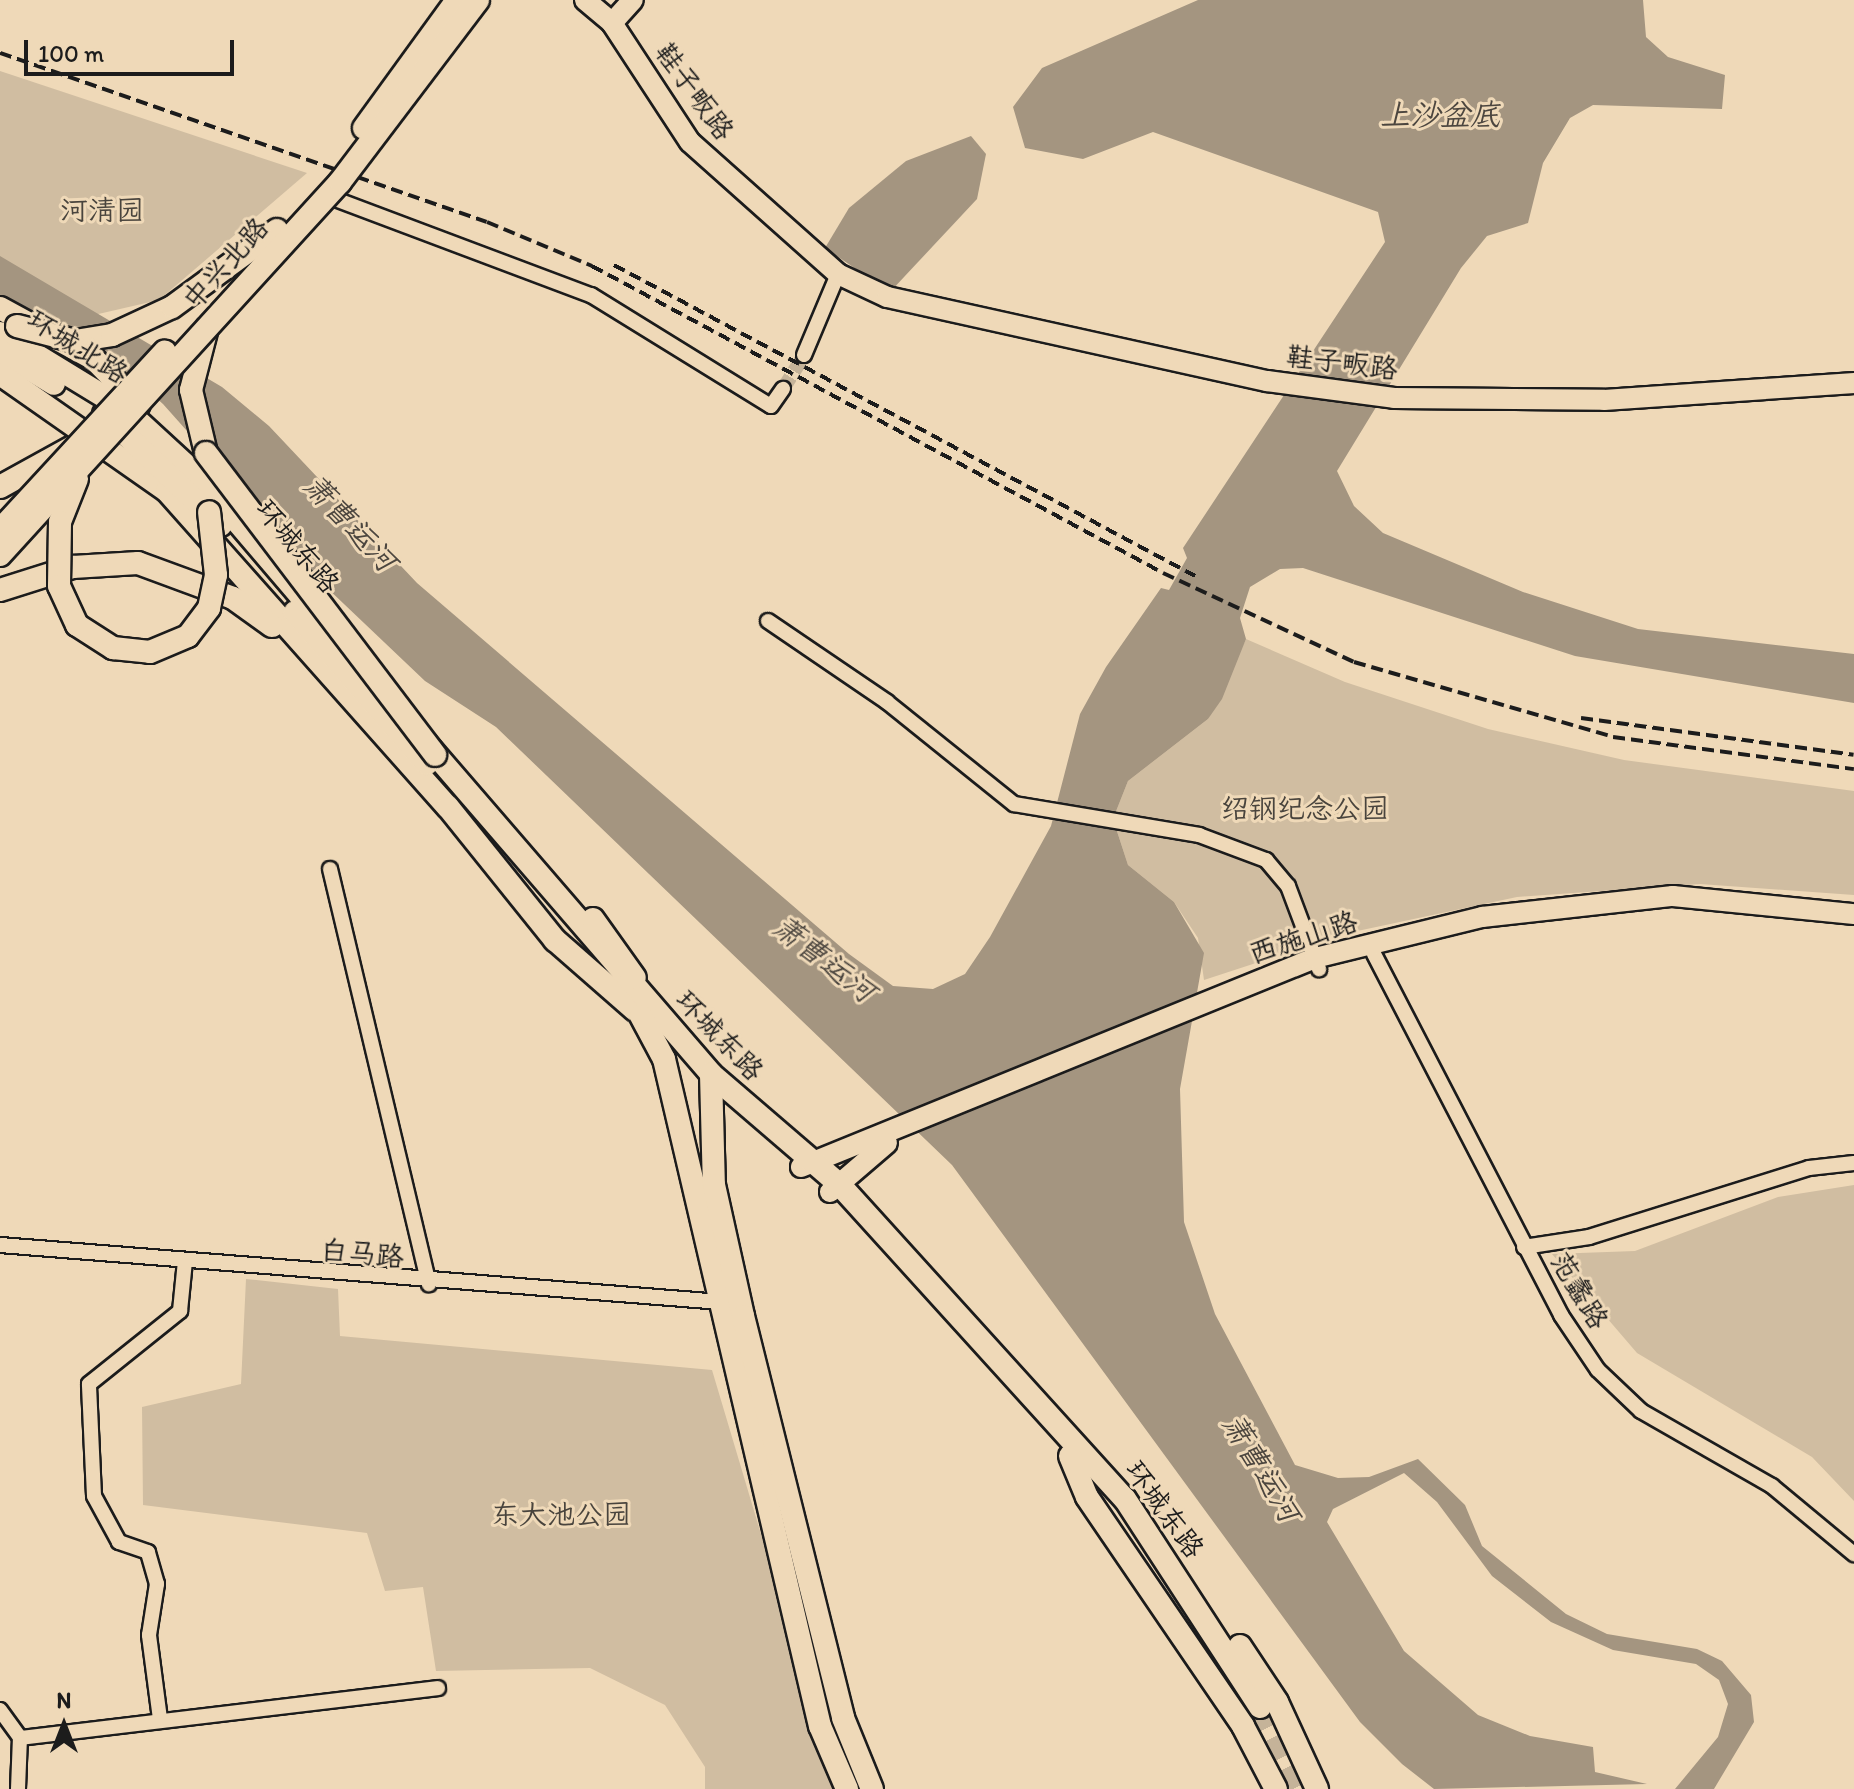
<!DOCTYPE html>
<html>
<head>
<meta charset="utf-8">
<style>
	body { margin:0 }
	#map { position:relative; width:1854px; height:1789px; overflow:hidden; background:#efd9b8; font-family:Itim,"LXGW WenKai TC",sans-serif }
	div>[style] { position:absolute }
	.green>* { inset:0; background:#d0bda1 }
	.water>* { inset:0; background:#a49580 }
	.street-tunnel>* { height:14px; margin-top:-7px; transform-origin:0; background:repeating-linear-gradient(90deg,#c5b399 0 14px,transparent 0 21px) }
	.primary-tunnel>* { height:22px; margin-top:-11px; transform-origin:0; background:repeating-linear-gradient(90deg,#c5b399 0 22px,transparent 0 33px) }
	.roads { filter:drop-shadow(2px 0 #1c1c1c) drop-shadow(-2px 0 #1c1c1c) drop-shadow(0 2px #1c1c1c) drop-shadow(0 -2px #1c1c1c) }
	.street>* { height:14px; margin:-7px; padding:0 7px; transform-origin:7px; border-radius:7px; background:#efd9b8 }
	.secondary>* { height:20px; margin:-10px; padding:0 10px; transform-origin:10px; border-radius:10px; background:#efd9b8 }
	.primary>* { height:22px; margin:-11px; padding:0 11px; transform-origin:11px; border-radius:11px; background:#efd9b8 }
	.rail>* { height:4px; margin-top:-2px; transform-origin:0; background:repeating-linear-gradient(90deg,#1c1c1c 0 12px,transparent 0 18px) }
	.bridges { filter:drop-shadow(2px 0 #1c1c1c) drop-shadow(-2px 0 #1c1c1c) drop-shadow(0 2px #1c1c1c) drop-shadow(0 -2px #1c1c1c) }
	.primary-bridge>* { height:22px; margin:-11px; padding:0 11px; transform-origin:11px; border-radius:11px; background:#efd9b8 }
	span { translate:-50% -50%; white-space:nowrap; text-align:center; line-height:1.15; -webkit-text-stroke:6px #efd9b8; paint-order:stroke }
	.street-label { font-size:28px; color:#1c1c1c }
	.park-label { font-size:28px; color:#49443d }
	.water-label { font-size:30px; color:#4c463f; font-style:italic }
	.north { position:absolute; left:24px; top:1685px; width:80px; height:80px; -webkit-text-stroke:6px #efd9b8; paint-order:stroke; rotate:0deg; font-size:22px; font-weight:700; line-height:32px; text-align:center; color:#1c1c1c }
	.north::after { content:''; display:block; margin:auto; width:28px; height:36px; background:#1c1c1c; clip-path:polygon(50% 0,100% 100%,50% 72%,0 100%) }
	.scale { position:absolute; left:24px; top:40px; width:210px; height:36px; box-sizing:border-box; border:4px solid #1c1c1c; border-top:0; padding-left:10px; font-size:24px; line-height:28px; white-space:nowrap; color:#1c1c1c; -webkit-text-stroke:6px #efd9b8; paint-order:stroke }
</style>
</head>
<body>
<div id="map">
	<div class="green">
		<i style="clip-path:polygon(0 71px,307px 173px,159px 300px,81px 318px,0 272px)"></i>
		<i style="clip-path:polygon(1246px 639px,1345px 682px,1488px 729px,1624px 760px,1854px 791px,1854px 895px,1700px 884px,1517px 897px,1348px 933px,1204px 980px,1198px 938px,1174px 902px,1128px 865px,1113px 819px,1128px 781px,1208px 719px)"></i>
		<i style="clip-path:polygon(1854px 1185px,1854px 1501px,1812px 1457px,1637px 1353px,1552px 1254px,1635px 1251px,1778px 1197px)"></i>
		<i style="clip-path:polygon(246px 1279px,338px 1289px,340px 1336px,712px 1370px,837px 1789px,705px 1789px,705px 1767px,665px 1705px,590px 1668px,436px 1671px,423px 1587px,385px 1591px,367px 1533px,143px 1505px,142px 1407px,241px 1384px)"></i>
	</div>
	<div class="water">
		<i style="clip-path:polygon(1198px 0,1643px 0,1646px 37px,1668px 57px,1725px 75px,1722px 109px,1593px 105px,1570px 118px,1543px 163px,1528px 223px,1487px 236px,1461px 268px,1337px 471px,1354px 506px,1383px 533px,1523px 592px,1638px 629px,1854px 654px,1854px 703px,1575px 656px,1303px 568px,1280px 569px,1250px 587px,1240px 618px,1246px 639px,1222px 699px,1208px 719px,1128px 781px,1113px 819px,1128px 865px,1174px 902px,1204px 953px,1180px 1089px,1184px 1222px,1215px 1314px,1295px 1465px,1338px 1478px,1369px 1477px,1418px 1459px,1465px 1505px,1482px 1546px,1566px 1614px,1607px 1634px,1697px 1649px,1722px 1661px,1751px 1695px,1754px 1722px,1714px 1789px,1675px 1789px,1718px 1737px,1728px 1704px,1719px 1680px,1696px 1664px,1613px 1650px,1551px 1622px,1492px 1576px,1437px 1502px,1404px 1473px,1333px 1509px,1327px 1522px,1404px 1651px,1478px 1715px,1530px 1736px,1593px 1747px,1595px 1772px,1647px 1784px,1434px 1789px,1402px 1764px,1360px 1722px,952px 1165px,496px 727px,425px 681px,324px 585px,163px 404px,130px 375px,0 307px,0 256px,222px 387px,269px 426px,417px 583px,849px 954px,893px 986px,933px 989px,965px 974px,990px 937px,1051px 826px,1080px 714px,1106px 667px,1161px 588px,1169px 590px,1187px 558px,1183px 548px,1385px 242px,1378px 212px,1153px 132px,1083px 159px,1025px 148px,1013px 107px,1042px 68px)"></i>
		<i style="clip-path:polygon(971px 136px,986px 154px,977px 199px,890px 292px,825px 248px,849px 208px,906px 161px)"></i>
	</div>
	<div class="street-tunnel">
		<i style="left:783px;top:389px;width:40px;rotate:-58deg"></i>
	</div>
	<div class="primary-tunnel">
		<i style="left:1260px;top:1707px;width:92px;rotate:63.4deg"></i>
	</div>
	<div class="roads">
		<div class="street">
			<i style="left:327px;top:196px;width:282px;rotate:20.6deg"></i>
			<i style="left:591px;top:295px;width:211px;rotate:31.7deg"></i>
			<i style="left:771px;top:406px;width:21px;rotate:-55deg"></i>
			<i style="left:804px;top:355px;width:88px;rotate:-67.2deg"></i>
			<i style="left:768px;top:621px;width:144px;rotate:34.2deg"></i>
			<i style="left:887px;top:702px;width:163px;rotate:38.8deg"></i>
			<i style="left:1014px;top:804px;width:188px;rotate:9.5deg"></i>
			<i style="left:1199px;top:835px;width:72px;rotate:20.5deg"></i>
			<i style="left:1266px;top:860px;width:34px;rotate:50deg"></i>
			<i style="left:1288px;top:886px;width:89px;rotate:69.5deg"></i>
			<i style="left:330px;top:869px;width:427px;rotate:76.6deg"></i>
			<i style="left:1374px;top:954px;width:407px;rotate:62.6deg"></i>
			<i style="left:1561px;top:1315px;width:66px;rotate:56.1deg"></i>
			<i style="left:1598px;top:1370px;width:59px;rotate:43.6deg"></i>
			<i style="left:1641px;top:1411px;width:151px;rotate:29.8deg"></i>
			<i style="left:1772px;top:1486px;width:107px;rotate:39.7deg"></i>
			<i style="left:0;top:1245px;width:723px;rotate:4.52deg"></i>
			<i style="left:1524px;top:1247px;width:66px;rotate:-8.7deg"></i>
			<i style="left:1589px;top:1237px;width:231px;rotate:-17.4deg"></i>
			<i style="left:1809px;top:1168px;width:45px;rotate:-6.3deg"></i>
			<i style="left:0;top:1710px;width:34px;rotate:54deg"></i>
			<i style="left:160px;top:1719px;width:85px;rotate:-97.5deg"></i>
			<i style="left:149px;top:1635px;width:52px;rotate:-81.1deg"></i>
			<i style="left:157px;top:1584px;width:33px;rotate:-106deg"></i>
			<i style="left:148px;top:1552px;width:31px;rotate:-161deg"></i>
			<i style="left:119px;top:1542px;width:52px;rotate:-118.5deg"></i>
			<i style="left:94px;top:1496px;width:112px;rotate:-92.6deg"></i>
			<i style="left:89px;top:1384px;width:117px;rotate:-38.7deg"></i>
			<i style="left:180px;top:1311px;width:50px;rotate:-84.3deg"></i>
			<i style="left:18px;top:1789px;width:51px;rotate:-87.8deg"></i>
			<i style="left:20px;top:1738px;width:421px;rotate:-6.8deg"></i>
		</div>
		<div class="secondary">
			<i style="left:585px;top:0;width:35px;rotate:40deg"></i>
			<i style="left:612px;top:23px;width:142px;rotate:56.8deg"></i>
			<i style="left:690px;top:142px;width:198px;rotate:41.7deg"></i>
			<i style="left:838px;top:274px;width:54px;rotate:25.1deg"></i>
			<i style="left:887px;top:297px;width:389px;rotate:12.5deg"></i>
			<i style="left:1267px;top:381px;width:128px;rotate:7.6deg"></i>
			<i style="left:1394px;top:398px;width:210px;rotate:0.5deg"></i>
			<i style="left:1604px;top:400px;width:251px;rotate:-3.9deg"></i>
			<i style="left:612px;top:23px;width:31px;rotate:-48deg"></i>
			<i style="left:801px;top:1167px;width:555px;rotate:-22.13deg"></i>
			<i style="left:1315px;top:958px;width:172px;rotate:-13.8deg"></i>
			<i style="left:1482px;top:917px;width:192px;rotate:-6.3deg"></i>
			<i style="left:1673px;top:896px;width:182px;rotate:5.7deg"></i>
			<i style="left:830px;top:1192px;width:75px;rotate:-40.7deg"></i>
		</div>
		<div class="primary">
			<i style="left:0;top:308px;width:107px;rotate:28.5deg"></i>
			<i style="left:94px;top:359px;width:64px;rotate:45.6deg"></i>
			<i style="left:0;top:333px;width:148px;rotate:31.4deg"></i>
			<i style="left:126px;top:410px;width:102px;rotate:42.6deg"></i>
			<i style="left:201px;top:479px;width:184px;rotate:49.6deg"></i>
			<i style="left:0;top:351px;width:63px;rotate:31.4deg"></i>
			<i style="left:0;top:374px;width:204px;rotate:35deg"></i>
			<i style="left:167px;top:491px;width:423px;rotate:48.4deg"></i>
			<i style="left:448px;top:807px;width:171px;rotate:51.2deg"></i>
			<i style="left:555px;top:940px;width:106px;rotate:41.2deg"></i>
			<i style="left:104px;top:414px;width:161px;rotate:43.5deg"></i>
			<i style="left:206px;top:453px;width:65px;rotate:-103.4deg"></i>
			<i style="left:191px;top:390px;width:64px;rotate:-75.5deg"></i>
			<i style="left:0;top:487px;width:87px;rotate:-28.9deg"></i>
			<i style="left:0;top:590px;width:77px;rotate:-17.5deg"></i>
			<i style="left:73px;top:567px;width:65px;rotate:-3.5deg"></i>
			<i style="left:138px;top:563px;width:101px;rotate:20.2deg"></i>
			<i style="left:233px;top:598px;width:48px;rotate:35.7deg"></i>
			<i style="left:295px;top:612px;width:201px;rotate:49deg"></i>
			<i style="left:423px;top:740px;width:441px;rotate:49.2deg"></i>
			<i style="left:711px;top:1074px;width:169px;rotate:40.7deg"></i>
			<i style="left:839px;top:1184px;width:425px;rotate:47.8deg"></i>
			<i style="left:1125px;top:1499px;width:248px;rotate:57deg"></i>
			<i style="left:593px;top:919px;width:72px;rotate:54.6deg"></i>
			<i style="left:641px;top:1016px;width:49px;rotate:61.9deg"></i>
			<i style="left:664px;top:1059px;width:685px;rotate:76.84deg"></i>
			<i style="left:820px;top:1726px;width:69px;rotate:66.8deg"></i>
			<i style="left:711px;top:1074px;width:111px;rotate:88.5deg"></i>
			<i style="left:714px;top:1185px;width:134px;rotate:77.5deg"></i>
			<i style="left:743px;top:1316px;width:414px;rotate:76deg"></i>
			<i style="left:843px;top:1718px;width:77px;rotate:67.8deg"></i>
			<i style="left:1070px;top:1456px;width:44px;rotate:67.5deg"></i>
			<i style="left:1087px;top:1497px;width:277px;rotate:55.7deg"></i>
			<i style="left:1243px;top:1726px;width:71px;rotate:62.4deg"></i>
			<i style="left:1240px;top:1646px;width:67px;rotate:56.5deg"></i>
			<i style="left:1277px;top:1702px;width:96px;rotate:65.3deg"></i>
		</div>
	</div>
	<div class="rail">
		<i style="left:0;top:53px;width:515px;rotate:19.14deg"></i>
		<i style="left:487px;top:222px;width:114px;rotate:22.7deg"></i>
		<i style="left:592px;top:266px;width:648px;rotate:28.26deg"></i>
		<i style="left:1163px;top:573px;width:211px;rotate:25deg"></i>
		<i style="left:1354px;top:662px;width:270px;rotate:16.1deg"></i>
		<i style="left:1613px;top:737px;width:243px;rotate:7.6deg"></i>
		<i style="left:614px;top:265px;width:659px;rotate:28.16deg"></i>
		<i style="left:1581px;top:718px;width:275px;rotate:7.7deg"></i>
	</div>
	<div class="bridges">
		<div class="primary-bridge">
			<i style="left:364px;top:128px;width:158px;rotate:-54deg"></i>
			<i style="left:17px;top:326px;width:60px;rotate:14.5deg"></i>
			<i style="left:75px;top:341px;width:37px;rotate:-9deg"></i>
			<i style="left:112px;top:335px;width:66px;rotate:-25deg"></i>
			<i style="left:172px;top:307px;width:130px;rotate:-36.3deg"></i>
			<i style="left:206px;top:453px;width:379px;rotate:52.8deg"></i>
			<i style="left:77px;top:479px;width:46px;rotate:111.6deg"></i>
			<i style="left:60px;top:522px;width:64px;rotate:90.9deg"></i>
			<i style="left:59px;top:586px;width:43px;rotate:65.2deg"></i>
			<i style="left:77px;top:625px;width:43px;rotate:32.6deg"></i>
			<i style="left:113px;top:648px;width:37px;rotate:6deg"></i>
			<i style="left:150px;top:652px;width:41px;rotate:-22.8deg"></i>
			<i style="left:188px;top:636px;width:35px;rotate:-53deg"></i>
			<i style="left:209px;top:608px;width:34px;rotate:-78deg"></i>
			<i style="left:216px;top:575px;width:63px;rotate:-96.3deg"></i>
			<i style="left:0;top:530px;width:243px;rotate:-47.3deg"></i>
			<i style="left:0;top:555px;width:505px;rotate:-47.65deg"></i>
			<i style="left:340px;top:182px;width:228px;rotate:-52.8deg"></i>
		</div>
	</div>
	<div class="street-label">
		<span style="left:695px;top:91px;rotate:54deg">鞋子畈路</span>
		<span style="left:225px;top:263px;rotate:-48deg">中兴北路</span>
		<span style="left:78px;top:346px;rotate:32deg">环城北路</span>
		<span style="left:1342px;top:362px;rotate:7deg">鞋子畈路</span>
		<span style="left:298px;top:546px;rotate:50deg">环城东路</span>
		<span style="left:1303px;top:937px;rotate:-18deg">西施山路</span>
		<span style="left:720px;top:1035px;rotate:46deg">环城东路</span>
		<span style="left:362px;top:1253px;rotate:5deg">白马路</span>
		<span style="left:1580px;top:1290px;rotate:59deg">范蠡路</span>
		<span style="left:1165px;top:1509px;rotate:54deg">环城东路</span>
	</div>
	<div class="park-label">
		<span style="left:102px;top:210px">河清园</span>
		<span style="left:1305px;top:808px">绍钢纪念公园</span>
		<span style="left:561px;top:1514px">东大池公园</span>
	</div>
	<div class="water-label">
		<span style="left:1440px;top:115px">上沙盆底</span>
		<span style="left:350px;top:523px;rotate:47deg">萧曹运河</span>
		<span style="left:824px;top:959px;rotate:38deg">萧曹运河</span>
		<span style="left:1261px;top:1468px;rotate:59deg">萧曹运河</span>
	</div>
	<div class="north">N</div>
	<div class="scale">100 m</div>
</div>
</body>
</html>
